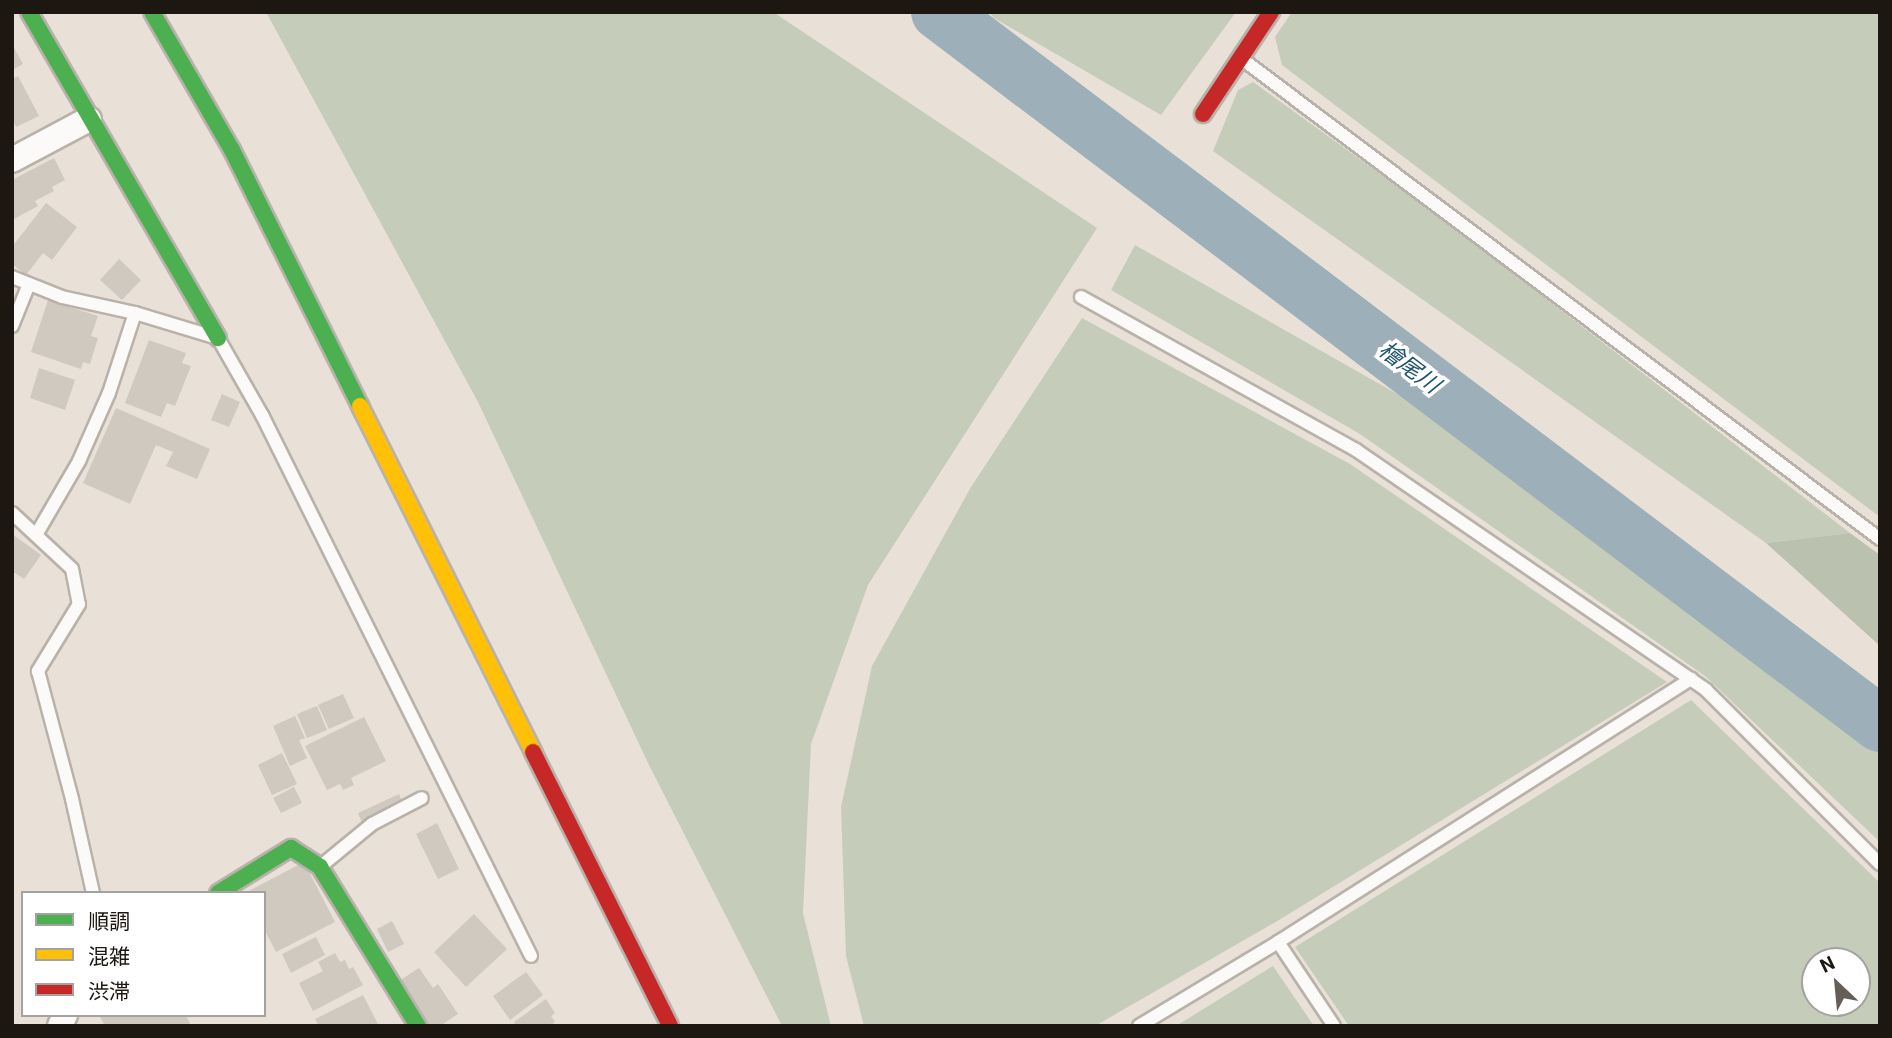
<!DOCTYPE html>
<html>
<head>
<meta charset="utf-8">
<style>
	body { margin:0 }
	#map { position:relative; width:1892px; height:1038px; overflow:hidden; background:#e9e1d7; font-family:Roboto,"Noto Sans JP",sans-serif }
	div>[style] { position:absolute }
	.green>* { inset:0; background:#c5ccba }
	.forest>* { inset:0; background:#bac1af }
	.river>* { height:56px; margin:-28px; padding:0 28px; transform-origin:28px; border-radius:28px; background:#9dafb8 }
	.building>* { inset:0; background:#d0c9c0 }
	.roads { filter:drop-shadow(2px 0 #b8b2aa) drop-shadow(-2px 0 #b8b2aa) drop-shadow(0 2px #b8b2aa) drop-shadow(0 -2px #b8b2aa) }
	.lane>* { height:12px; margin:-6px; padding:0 6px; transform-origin:6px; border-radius:6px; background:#fcfaf9 }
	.street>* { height:24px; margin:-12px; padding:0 12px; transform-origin:12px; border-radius:12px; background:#fcfaf9 }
	.fast>* { height:16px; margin:-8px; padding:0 8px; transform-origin:8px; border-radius:8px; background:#4caf50 }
	.slow>* { height:16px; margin:-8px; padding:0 8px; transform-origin:8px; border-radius:8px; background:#ffc107 }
	.jam>* { height:16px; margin:-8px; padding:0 8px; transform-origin:8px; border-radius:8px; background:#c62828 }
	span { translate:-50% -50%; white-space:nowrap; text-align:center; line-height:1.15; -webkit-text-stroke:7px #fff; paint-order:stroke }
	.water-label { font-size:23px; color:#1e546e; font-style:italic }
	.frame { position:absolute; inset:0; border:14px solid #1c1711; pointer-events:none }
	.legend { position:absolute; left:21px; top:891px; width:245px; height:126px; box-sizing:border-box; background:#fff; border:2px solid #a4a2a0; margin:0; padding:9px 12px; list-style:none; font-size:21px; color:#1c1711 }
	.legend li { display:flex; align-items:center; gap:14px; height:35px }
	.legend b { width:35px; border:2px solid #a4a2a0 }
	.north { position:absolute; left:1801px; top:947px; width:70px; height:70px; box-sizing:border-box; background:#fff; border:2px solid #a4a2a0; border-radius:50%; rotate:334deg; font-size:19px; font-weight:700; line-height:28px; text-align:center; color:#1c1711 }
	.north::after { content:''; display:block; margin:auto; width:24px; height:32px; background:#645e56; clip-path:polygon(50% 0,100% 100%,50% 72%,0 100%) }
</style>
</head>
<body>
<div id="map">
	<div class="green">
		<i style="clip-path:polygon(266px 12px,773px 12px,1097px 228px,868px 585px,811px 744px,803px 913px,831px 1026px,782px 1026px,649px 765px,478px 402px)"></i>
		<i style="clip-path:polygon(989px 12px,1236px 12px,1161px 115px,994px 18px)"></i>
		<i style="clip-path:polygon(1292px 12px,1880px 12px,1880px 517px,1282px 65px,1275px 37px)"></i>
		<i style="clip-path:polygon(1253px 82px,1436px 214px,1850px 533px,1766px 543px,1213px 151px,1238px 90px)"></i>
		<i style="clip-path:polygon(1135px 245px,1457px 428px,1880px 741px,1880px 842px,1705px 676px,1360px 434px,1111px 290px)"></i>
		<i style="clip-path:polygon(1082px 318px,1350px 464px,1667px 682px,1279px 920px,1095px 1026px,864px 1026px,846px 956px,841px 807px,872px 666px,971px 487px)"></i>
		<i style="clip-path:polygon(evenodd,1691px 700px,1880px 883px,1880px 1026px,1349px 1026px,1295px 947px,1691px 700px,1857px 961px,1857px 1003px,1815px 1003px,1815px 961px,1857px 961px)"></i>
		<i style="clip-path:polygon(1273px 966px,1314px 1026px,1176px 1026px)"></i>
	</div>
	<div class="forest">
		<i style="clip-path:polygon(1850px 533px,1880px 555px,1880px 646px,1766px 543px)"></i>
	</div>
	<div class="river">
		<i style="left:939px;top:12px;width:1180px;rotate:37.11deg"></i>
	</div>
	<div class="building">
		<i style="clip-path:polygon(12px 44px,23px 64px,12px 70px)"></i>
		<i style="clip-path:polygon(18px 76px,39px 116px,16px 127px,12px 119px,12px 79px)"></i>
		<i style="clip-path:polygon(54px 158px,65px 180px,52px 187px,54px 191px,35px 201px,38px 206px,14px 219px,12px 180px)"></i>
		<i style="clip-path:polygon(46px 203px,77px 227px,52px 260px,43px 253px,26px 275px,12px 264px,12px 247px)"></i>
		<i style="clip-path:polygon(119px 259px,141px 280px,122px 300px,100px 280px)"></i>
		<i style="clip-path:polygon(48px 300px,98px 316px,91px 336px,98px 338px,90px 364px,83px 362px,81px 369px,31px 352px)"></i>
		<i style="clip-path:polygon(149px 340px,186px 353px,182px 363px,191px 366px,175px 406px,167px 403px,161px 417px,125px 403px)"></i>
		<i style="clip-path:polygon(39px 368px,75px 380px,65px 410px,30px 398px)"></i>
		<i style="clip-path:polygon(222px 394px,240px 402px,229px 427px,211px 420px)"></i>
		<i style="clip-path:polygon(116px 408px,210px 449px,197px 479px,166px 466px,173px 452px,156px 445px,130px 504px,83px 483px)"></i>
		<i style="clip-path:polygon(12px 534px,41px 555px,24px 579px,12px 571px)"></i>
		<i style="clip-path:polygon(343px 694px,354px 718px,329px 729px,318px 705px)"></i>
		<i style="clip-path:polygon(317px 706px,327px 730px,307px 738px,297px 714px)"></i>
		<i style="clip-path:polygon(295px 716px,305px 738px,299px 740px,307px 758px,290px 766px,273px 726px)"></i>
		<i style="clip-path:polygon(364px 717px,386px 761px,351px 778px,354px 785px,343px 790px,340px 784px,327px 790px,305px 746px)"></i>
		<i style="clip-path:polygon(282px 753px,297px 784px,272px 795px,258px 765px)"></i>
		<i style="clip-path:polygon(294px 787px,302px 803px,281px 813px,273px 798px)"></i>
		<i style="clip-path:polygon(399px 794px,404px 806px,363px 825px,358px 813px)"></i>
		<i style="clip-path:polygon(437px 823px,459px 869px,438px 879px,416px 834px)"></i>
		<i style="clip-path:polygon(304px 862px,335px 922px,276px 952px,264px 929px,264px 893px,249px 891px)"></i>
		<i style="clip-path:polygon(474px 914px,507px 949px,466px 987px,434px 952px)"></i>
		<i style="clip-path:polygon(392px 921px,404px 944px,388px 952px,377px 929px)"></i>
		<i style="clip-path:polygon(316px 937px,325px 955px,291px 973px,282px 954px)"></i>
		<i style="clip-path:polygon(335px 953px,340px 962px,345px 960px,349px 969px,353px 967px,363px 985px,313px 1011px,299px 983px,323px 971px,318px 962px)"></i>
		<i style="clip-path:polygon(419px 968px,433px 988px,438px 984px,458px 1014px,440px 1026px,429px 1026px,399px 981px)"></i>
		<i style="clip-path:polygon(526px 972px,543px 995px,510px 1020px,493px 996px)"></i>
		<i style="clip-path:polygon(363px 995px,379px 1026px,319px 1026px,315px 1019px)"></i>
		<i style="clip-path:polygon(546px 999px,555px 1013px,551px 1016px,555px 1022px,550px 1026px,516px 1026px,514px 1022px)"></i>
		<i style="clip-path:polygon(99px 1015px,186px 1015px,191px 1026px,105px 1026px)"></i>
	</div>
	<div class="roads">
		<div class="lane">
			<i style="left:1242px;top:59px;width:798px;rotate:36.96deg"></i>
			<i style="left:12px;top:277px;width:54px;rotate:21.8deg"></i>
			<i style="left:62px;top:297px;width:75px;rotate:12.4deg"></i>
			<i style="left:135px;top:313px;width:87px;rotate:16.8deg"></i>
			<i style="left:218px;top:338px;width:89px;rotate:60.3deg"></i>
			<i style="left:262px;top:415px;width:604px;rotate:63.56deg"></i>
			<i style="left:1081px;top:297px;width:315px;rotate:29.1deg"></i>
			<i style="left:1356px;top:450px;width:424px;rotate:34.4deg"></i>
			<i style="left:1706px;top:690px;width:246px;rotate:45deg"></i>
			<i style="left:12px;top:326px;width:45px;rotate:-68deg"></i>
			<i style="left:12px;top:513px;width:82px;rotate:43deg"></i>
			<i style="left:72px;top:569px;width:36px;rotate:79deg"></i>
			<i style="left:79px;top:604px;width:79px;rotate:121.5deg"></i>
			<i style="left:38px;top:671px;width:132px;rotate:75.1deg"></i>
			<i style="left:72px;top:799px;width:96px;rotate:77.4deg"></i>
			<i style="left:36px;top:535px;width:86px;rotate:-59.8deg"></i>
			<i style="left:79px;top:461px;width:74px;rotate:-66.2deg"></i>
			<i style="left:109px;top:393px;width:84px;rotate:-72deg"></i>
			<i style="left:321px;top:866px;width:66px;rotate:-39.5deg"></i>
			<i style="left:372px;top:824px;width:56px;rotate:-27.5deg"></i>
			<i style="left:1278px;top:942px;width:101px;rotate:56.3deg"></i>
			<i style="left:1139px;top:1026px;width:162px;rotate:-31.1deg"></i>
			<i style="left:1278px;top:942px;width:490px;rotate:-32.5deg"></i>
		</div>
		<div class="street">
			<i style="left:12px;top:160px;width:87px;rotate:-28deg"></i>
			<i style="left:60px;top:1026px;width:12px;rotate:-66deg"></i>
		</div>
		<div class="fast">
			<i style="left:29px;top:12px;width:377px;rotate:59.9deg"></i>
			<i style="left:152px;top:12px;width:160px;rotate:59.9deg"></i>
			<i style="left:232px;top:150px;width:286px;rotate:63.4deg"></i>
			<i style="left:218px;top:893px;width:86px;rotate:-31.7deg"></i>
			<i style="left:291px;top:848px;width:35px;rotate:33deg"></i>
			<i style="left:320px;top:867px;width:187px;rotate:58.4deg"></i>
		</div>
		<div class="slow">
			<i style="left:360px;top:406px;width:387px;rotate:63.4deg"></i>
		</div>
		<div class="jam">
			<i style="left:1203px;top:114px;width:123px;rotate:-56.3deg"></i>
			<i style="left:533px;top:752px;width:306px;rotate:63.4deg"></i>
		</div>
	</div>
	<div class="water-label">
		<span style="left:1409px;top:368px;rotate:37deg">檜尾川</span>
	</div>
	<div class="frame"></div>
	<ul class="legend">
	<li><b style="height:9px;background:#4caf50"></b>順調</li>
	<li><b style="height:9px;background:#ffc107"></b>混雑</li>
	<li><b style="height:9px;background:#c62828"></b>渋滞</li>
	</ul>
	<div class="north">N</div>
</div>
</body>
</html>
